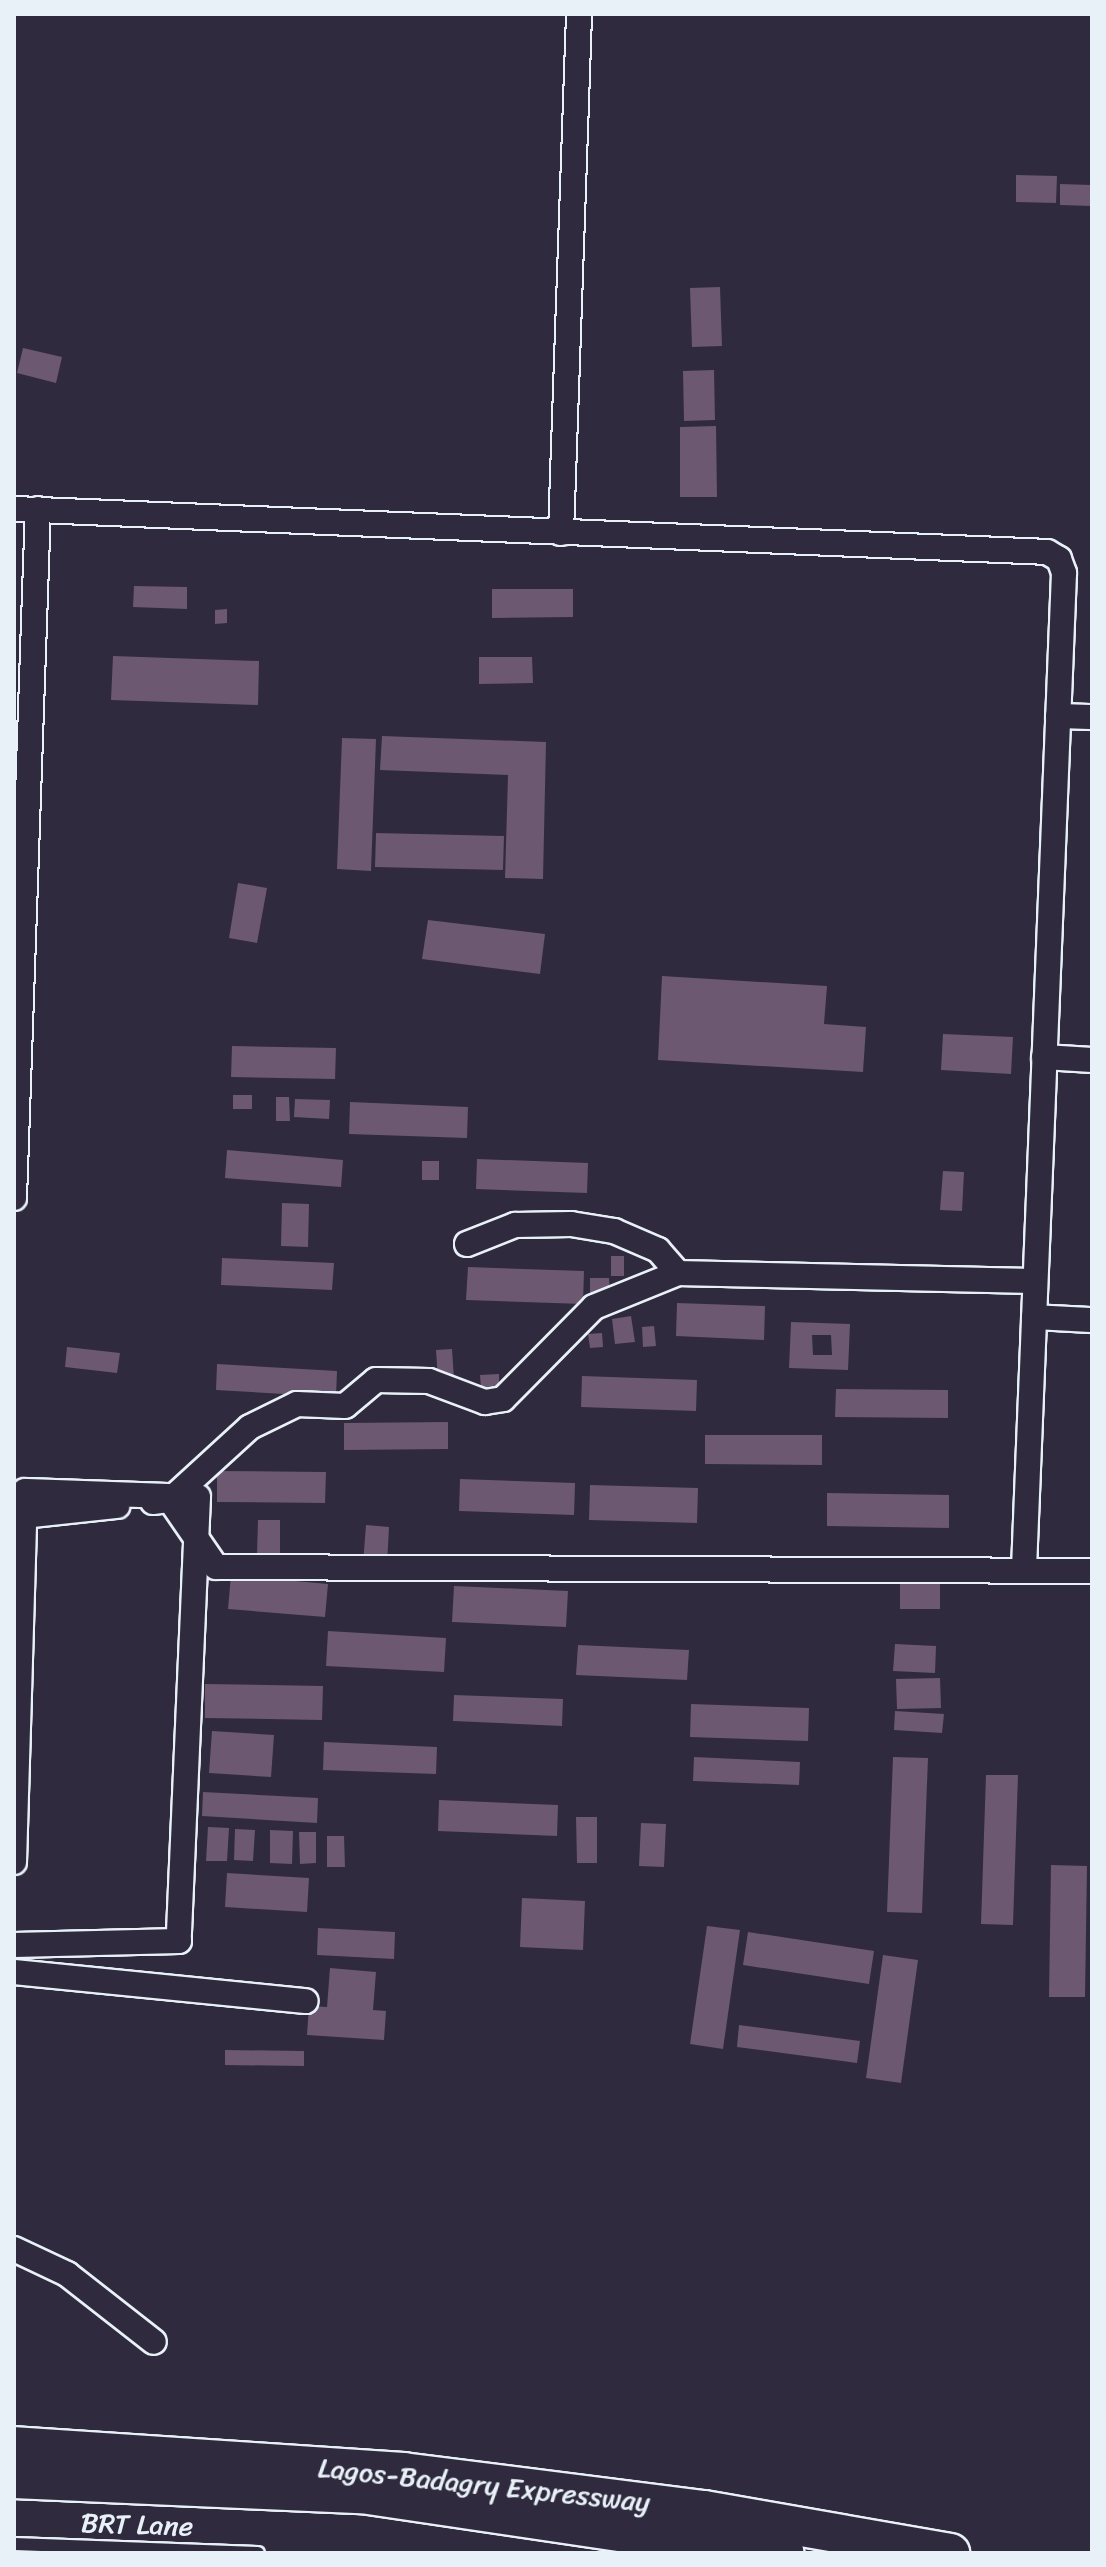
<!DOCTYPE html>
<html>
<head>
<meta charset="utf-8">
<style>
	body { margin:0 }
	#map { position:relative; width:1106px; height:2567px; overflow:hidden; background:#2f2a3d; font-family:Sriracha,sans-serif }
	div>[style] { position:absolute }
	.building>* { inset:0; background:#6c5870 }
	.roads { filter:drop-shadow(2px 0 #e8f1f8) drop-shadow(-2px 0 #e8f1f8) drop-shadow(0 2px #e8f1f8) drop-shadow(0 -2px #e8f1f8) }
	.lane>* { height:12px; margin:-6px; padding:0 6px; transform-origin:6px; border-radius:6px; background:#2f2a3d }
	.street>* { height:24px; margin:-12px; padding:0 12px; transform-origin:12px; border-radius:12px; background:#2f2a3d }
	.primary>* { height:38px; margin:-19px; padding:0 19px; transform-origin:19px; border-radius:19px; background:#2f2a3d }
	.highway>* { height:44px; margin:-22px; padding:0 22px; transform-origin:22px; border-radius:22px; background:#2f2a3d }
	span { translate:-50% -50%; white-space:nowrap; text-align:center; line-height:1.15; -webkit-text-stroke:6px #2f2a3d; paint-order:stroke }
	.street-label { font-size:28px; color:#e8f1f8 }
	.frame { position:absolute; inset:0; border:16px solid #e8f1f8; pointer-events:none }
</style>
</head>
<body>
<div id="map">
	<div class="building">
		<i style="clip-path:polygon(1016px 175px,1057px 176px,1056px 203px,1016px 202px)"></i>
		<i style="clip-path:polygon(1060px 184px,1092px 185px,1092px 206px,1060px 205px)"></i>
		<i style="clip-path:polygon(720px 287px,722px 346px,692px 347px,690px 288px)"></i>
		<i style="clip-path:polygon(23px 348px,62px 357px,56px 383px,17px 373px)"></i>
		<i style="clip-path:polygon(714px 370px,715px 420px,684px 421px,683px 371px)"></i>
		<i style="clip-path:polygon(716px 426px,717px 497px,680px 497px,680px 427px)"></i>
		<i style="clip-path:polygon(134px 586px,187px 587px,187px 609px,133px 607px)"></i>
		<i style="clip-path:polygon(492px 589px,573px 589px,573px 617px,492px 618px)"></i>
		<i style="clip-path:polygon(227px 609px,227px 623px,215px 624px,215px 610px)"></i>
		<i style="clip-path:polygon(113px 656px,259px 661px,258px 705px,111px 700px)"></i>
		<i style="clip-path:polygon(479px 657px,532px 657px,533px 683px,479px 684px)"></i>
		<i style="clip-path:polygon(382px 736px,546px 742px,543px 879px,505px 878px,508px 775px,380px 770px)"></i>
		<i style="clip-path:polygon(342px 738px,376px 739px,371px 871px,337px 869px)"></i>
		<i style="clip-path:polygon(376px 833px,504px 836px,503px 870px,375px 867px)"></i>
		<i style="clip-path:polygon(238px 883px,267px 888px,257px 943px,229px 938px)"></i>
		<i style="clip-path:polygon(428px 920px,545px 934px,540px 974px,422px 959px)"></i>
		<i style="clip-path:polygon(662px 976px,827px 986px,824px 1024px,866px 1027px,863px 1072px,658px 1060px)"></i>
		<i style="clip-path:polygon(943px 1034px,1013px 1037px,1011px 1074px,941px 1070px)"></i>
		<i style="clip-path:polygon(232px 1046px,336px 1048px,335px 1079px,231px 1077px)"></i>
		<i style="clip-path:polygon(233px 1095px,252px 1095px,252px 1109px,233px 1109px)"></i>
		<i style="clip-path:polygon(276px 1097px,289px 1097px,290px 1121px,276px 1121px)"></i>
		<i style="clip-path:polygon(295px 1099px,330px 1100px,329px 1119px,294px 1117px)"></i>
		<i style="clip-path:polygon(350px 1102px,468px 1107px,467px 1138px,349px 1134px)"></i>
		<i style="clip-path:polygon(227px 1150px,343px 1160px,341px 1187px,225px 1178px)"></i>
		<i style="clip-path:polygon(477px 1159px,588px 1163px,587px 1193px,476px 1189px)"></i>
		<i style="clip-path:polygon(422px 1161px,439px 1161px,439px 1180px,422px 1180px)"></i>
		<i style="clip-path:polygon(943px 1171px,964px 1172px,962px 1211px,940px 1210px)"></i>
		<i style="clip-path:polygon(282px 1203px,309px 1204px,308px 1247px,281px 1246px)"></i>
		<i style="clip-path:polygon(611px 1256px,624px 1256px,624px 1276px,611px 1276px)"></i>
		<i style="clip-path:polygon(222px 1258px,334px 1263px,332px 1290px,221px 1285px)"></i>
		<i style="clip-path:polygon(468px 1267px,584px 1271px,583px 1304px,466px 1300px)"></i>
		<i style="clip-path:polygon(590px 1278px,609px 1278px,610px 1293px,590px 1293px)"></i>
		<i style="clip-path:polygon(677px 1303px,765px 1306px,764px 1340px,676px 1336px)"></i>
		<i style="clip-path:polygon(631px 1316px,635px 1342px,615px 1344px,612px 1319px)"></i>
		<i style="clip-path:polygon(evenodd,791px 1322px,850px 1324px,848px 1370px,789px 1368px,791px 1322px,812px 1335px,831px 1335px,832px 1355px,813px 1355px,812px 1335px)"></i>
		<i style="clip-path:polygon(654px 1326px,656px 1346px,643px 1347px,642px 1327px)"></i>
		<i style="clip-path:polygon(602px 1333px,603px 1347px,590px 1348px,588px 1334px)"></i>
		<i style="clip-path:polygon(67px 1347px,120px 1353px,117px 1373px,65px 1367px)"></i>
		<i style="clip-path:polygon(452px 1349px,454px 1379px,438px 1380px,436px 1350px)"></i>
		<i style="clip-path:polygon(217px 1364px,337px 1371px,336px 1397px,216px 1390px)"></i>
		<i style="clip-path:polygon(499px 1374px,499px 1387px,481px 1388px,480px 1375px)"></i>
		<i style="clip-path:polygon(582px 1376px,697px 1380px,696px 1411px,581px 1407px)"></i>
		<i style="clip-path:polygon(836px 1389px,948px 1390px,948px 1418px,835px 1417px)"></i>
		<i style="clip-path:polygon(448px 1422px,448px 1449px,344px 1450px,344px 1423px)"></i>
		<i style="clip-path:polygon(705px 1435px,822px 1435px,822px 1465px,705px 1464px)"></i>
		<i style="clip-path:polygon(217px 1471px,326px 1472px,325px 1503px,217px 1502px)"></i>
		<i style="clip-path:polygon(460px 1479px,575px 1483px,574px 1515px,459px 1511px)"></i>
		<i style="clip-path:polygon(590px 1485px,698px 1488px,697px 1523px,589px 1520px)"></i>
		<i style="clip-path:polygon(827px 1493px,949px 1495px,949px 1528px,827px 1526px)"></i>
		<i style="clip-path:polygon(258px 1520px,280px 1520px,280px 1555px,257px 1555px)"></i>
		<i style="clip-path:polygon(366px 1525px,389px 1527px,387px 1565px,363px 1564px)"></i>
		<i style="clip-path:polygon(231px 1575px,328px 1584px,325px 1617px,228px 1609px)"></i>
		<i style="clip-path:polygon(940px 1580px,940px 1609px,900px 1609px,900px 1581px)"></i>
		<i style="clip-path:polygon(454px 1586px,568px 1591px,566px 1627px,452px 1622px)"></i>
		<i style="clip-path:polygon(328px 1631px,446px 1638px,444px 1672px,326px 1666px)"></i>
		<i style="clip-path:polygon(895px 1644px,936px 1646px,935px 1673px,893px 1671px)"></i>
		<i style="clip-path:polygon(578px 1645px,689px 1650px,687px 1680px,576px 1675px)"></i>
		<i style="clip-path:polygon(940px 1678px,941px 1708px,897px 1709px,896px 1679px)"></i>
		<i style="clip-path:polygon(205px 1684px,323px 1686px,322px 1720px,205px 1718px)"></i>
		<i style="clip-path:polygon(454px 1695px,563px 1699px,562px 1726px,453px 1721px)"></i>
		<i style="clip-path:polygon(691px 1704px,809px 1708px,808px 1741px,690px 1737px)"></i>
		<i style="clip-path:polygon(895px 1711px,944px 1714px,942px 1733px,894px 1730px)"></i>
		<i style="clip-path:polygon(212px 1731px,274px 1735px,271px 1777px,209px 1773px)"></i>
		<i style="clip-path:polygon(324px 1742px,437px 1747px,436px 1774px,323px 1770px)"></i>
		<i style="clip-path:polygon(694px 1757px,800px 1762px,799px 1785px,693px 1781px)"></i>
		<i style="clip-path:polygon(893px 1757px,928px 1758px,922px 1913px,887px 1912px)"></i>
		<i style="clip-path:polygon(986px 1775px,1018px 1775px,1013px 1925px,981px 1924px)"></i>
		<i style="clip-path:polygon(203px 1792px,318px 1798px,317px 1823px,202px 1816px)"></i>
		<i style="clip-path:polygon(439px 1800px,558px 1805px,557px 1836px,438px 1831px)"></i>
		<i style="clip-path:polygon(576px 1817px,597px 1817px,597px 1863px,577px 1863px)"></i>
		<i style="clip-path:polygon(641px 1823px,666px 1824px,664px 1867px,639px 1866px)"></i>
		<i style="clip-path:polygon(208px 1827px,229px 1828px,227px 1861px,206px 1861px)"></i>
		<i style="clip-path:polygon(235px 1829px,255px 1830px,253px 1861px,234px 1860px)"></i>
		<i style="clip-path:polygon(270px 1830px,293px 1831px,292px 1864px,270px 1863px)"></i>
		<i style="clip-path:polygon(299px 1832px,316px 1832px,316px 1863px,300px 1864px)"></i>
		<i style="clip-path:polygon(327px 1836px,344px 1836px,345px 1867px,327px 1867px)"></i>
		<i style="clip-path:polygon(1051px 1865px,1087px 1866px,1085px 1997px,1049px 1997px)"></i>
		<i style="clip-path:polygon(227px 1873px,309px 1878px,307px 1912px,225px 1907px)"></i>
		<i style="clip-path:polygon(522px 1898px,585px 1901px,583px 1950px,520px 1947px)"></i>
		<i style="clip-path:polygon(707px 1926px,740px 1930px,723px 2049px,690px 2044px)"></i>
		<i style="clip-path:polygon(318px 1928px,395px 1932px,394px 1959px,317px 1955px)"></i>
		<i style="clip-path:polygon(748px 1932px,874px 1951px,869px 1984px,743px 1965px)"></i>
		<i style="clip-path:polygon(883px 1955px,918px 1960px,901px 2083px,866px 2078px)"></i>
		<i style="clip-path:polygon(330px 1968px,376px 1972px,373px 2010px,386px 2011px,384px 2040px,307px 2035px,309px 2006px,327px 2007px)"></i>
		<i style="clip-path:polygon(739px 2025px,860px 2041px,857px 2063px,737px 2047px)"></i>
		<i style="clip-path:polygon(225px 2050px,304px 2051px,304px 2066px,225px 2065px)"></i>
	</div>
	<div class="roads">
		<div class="lane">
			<i style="left:14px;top:2544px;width:244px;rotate:2.1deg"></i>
		</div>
		<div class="street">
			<i style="left:14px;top:509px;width:1034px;rotate:2.38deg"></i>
			<i style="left:1047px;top:552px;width:14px;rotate:30deg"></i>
			<i style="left:1059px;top:559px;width:15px;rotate:70deg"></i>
			<i style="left:1064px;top:573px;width:996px;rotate:92.3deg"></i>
			<i style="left:561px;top:533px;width:519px;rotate:-88.01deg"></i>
			<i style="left:1058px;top:716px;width:34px;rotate:2deg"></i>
			<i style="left:1044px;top:1057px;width:48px;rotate:3.6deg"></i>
			<i style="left:14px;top:1198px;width:689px;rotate:-88.01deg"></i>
			<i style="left:467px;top:1244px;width:52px;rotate:-21.6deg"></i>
			<i style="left:515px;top:1225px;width:56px;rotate:-1deg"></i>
			<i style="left:571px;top:1224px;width:44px;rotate:9.2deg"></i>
			<i style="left:614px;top:1231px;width:48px;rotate:23.4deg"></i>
			<i style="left:658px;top:1250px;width:30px;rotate:49deg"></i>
			<i style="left:1034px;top:1317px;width:58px;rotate:3deg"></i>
			<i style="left:170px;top:1500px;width:108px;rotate:-42.4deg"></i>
			<i style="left:250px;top:1427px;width:52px;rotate:-26.1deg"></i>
			<i style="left:297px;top:1404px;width:48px;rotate:2.4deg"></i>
			<i style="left:345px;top:1406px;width:40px;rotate:-40deg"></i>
			<i style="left:376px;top:1380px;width:53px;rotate:1.1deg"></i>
			<i style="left:429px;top:1381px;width:60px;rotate:20.6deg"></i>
			<i style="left:485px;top:1402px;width:18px;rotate:-9deg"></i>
			<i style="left:503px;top:1399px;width:129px;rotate:-45.3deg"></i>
			<i style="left:594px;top:1307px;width:91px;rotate:-22deg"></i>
			<i style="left:678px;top:1273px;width:354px;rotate:1.3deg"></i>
			<i style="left:153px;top:1502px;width:17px;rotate:-7deg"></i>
			<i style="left:170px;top:1500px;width:81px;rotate:55.5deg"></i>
			<i style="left:216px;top:1567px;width:876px;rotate:0.26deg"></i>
			<i style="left:14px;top:1517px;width:104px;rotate:-6.1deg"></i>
			<i style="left:14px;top:1862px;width:371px;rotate:-88.3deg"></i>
			<i style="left:25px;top:1491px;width:173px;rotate:2deg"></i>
			<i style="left:198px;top:1497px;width:444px;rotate:92.5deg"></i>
			<i style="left:179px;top:1941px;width:165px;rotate:178.6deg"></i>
			<i style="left:14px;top:1972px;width:293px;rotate:5.7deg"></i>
			<i style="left:14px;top:2249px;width:59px;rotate:25.3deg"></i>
			<i style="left:67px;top:2274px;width:110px;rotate:38deg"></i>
		</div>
		<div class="primary">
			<i style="left:14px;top:2446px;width:390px;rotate:3.8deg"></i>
			<i style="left:403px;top:2472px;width:303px;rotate:7.2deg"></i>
			<i style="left:704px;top:2510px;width:250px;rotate:9.9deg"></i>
		</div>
		<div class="highway">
			<i style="left:14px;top:2476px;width:348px;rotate:2.5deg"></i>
			<i style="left:362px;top:2491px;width:424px;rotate:8.4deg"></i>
		</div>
	</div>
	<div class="street-label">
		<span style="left:484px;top:2485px;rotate:6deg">Lagos-Badagry Expressway</span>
		<span style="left:137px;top:2525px;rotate:2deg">BRT Lane</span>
	</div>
	<div class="frame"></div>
</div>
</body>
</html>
